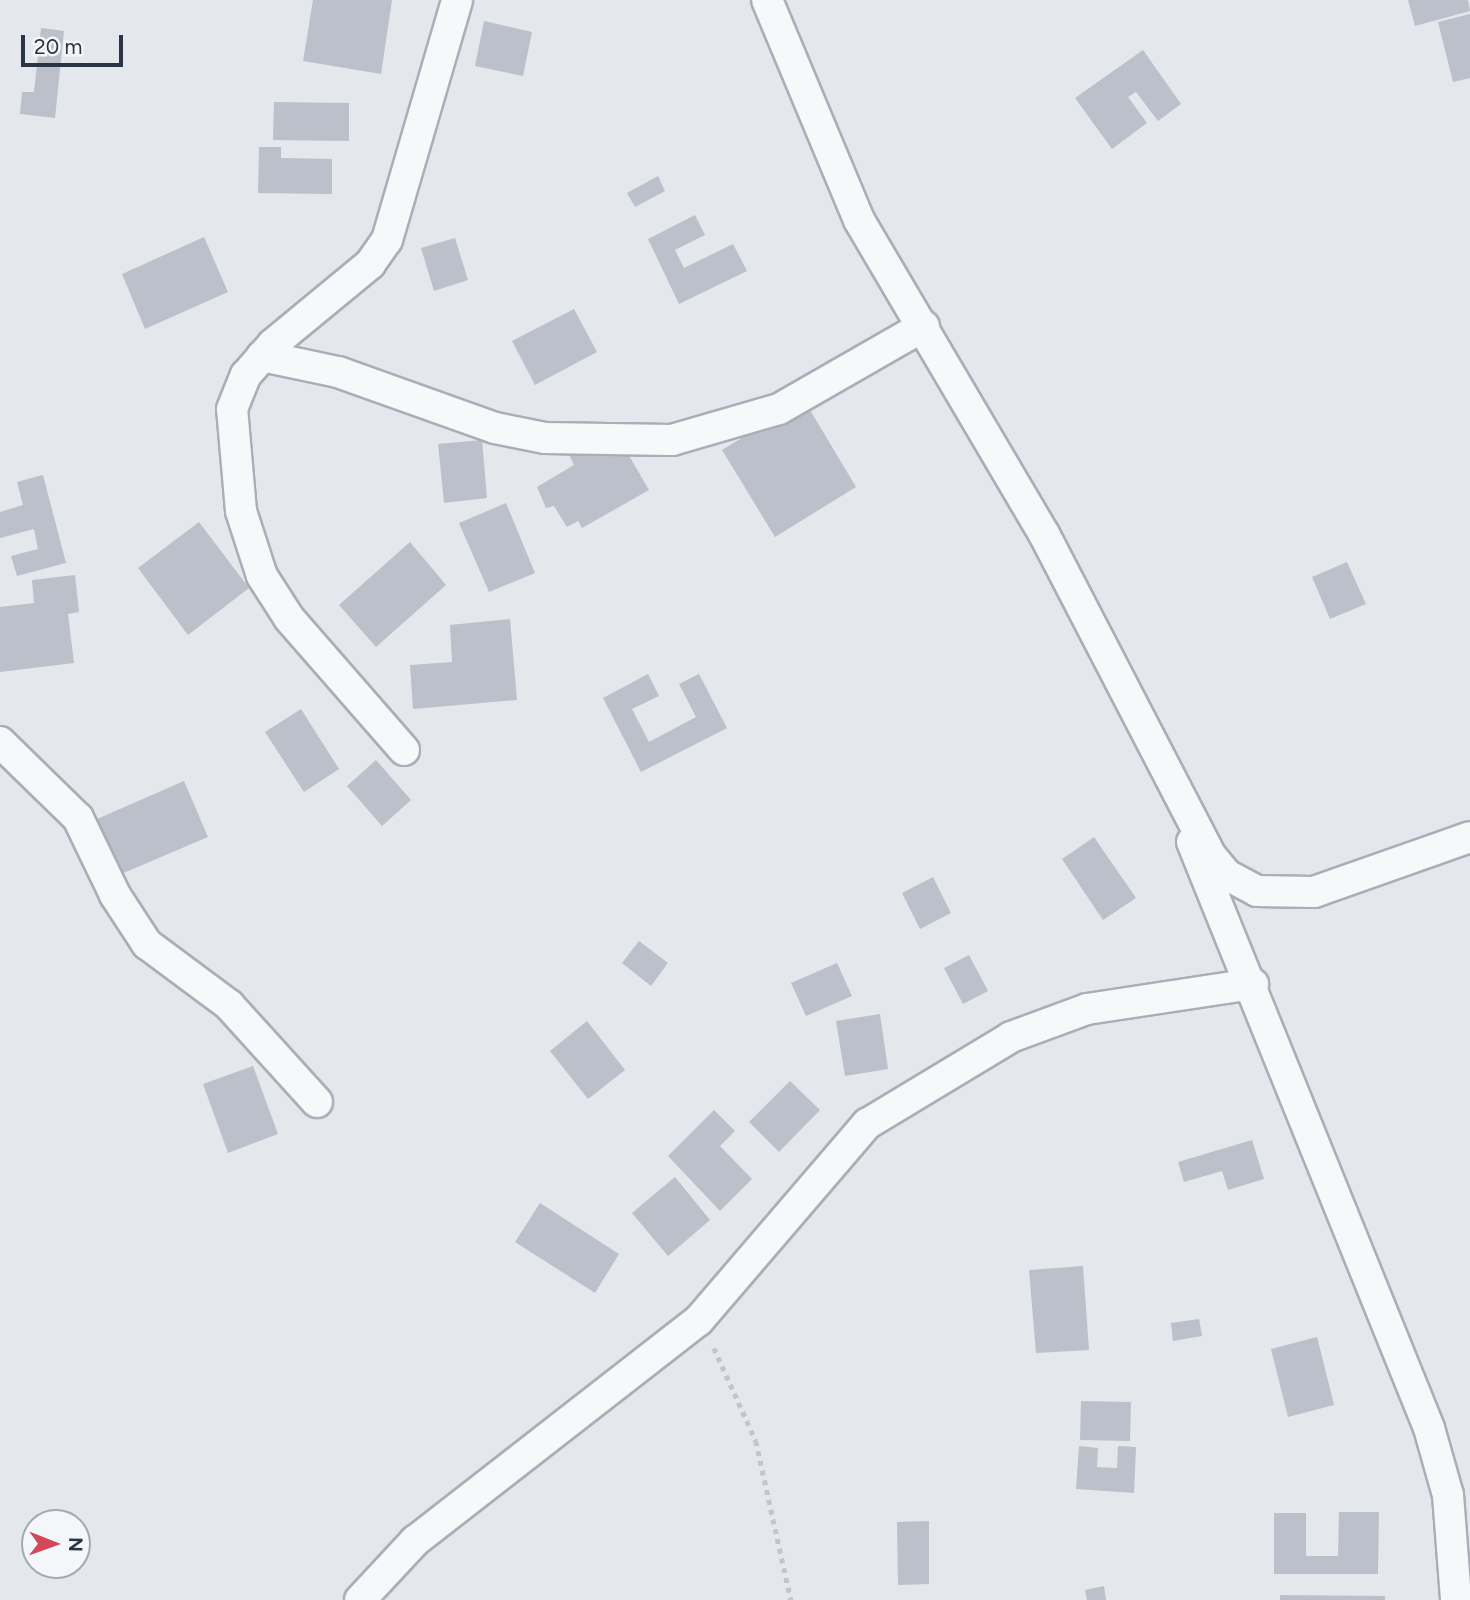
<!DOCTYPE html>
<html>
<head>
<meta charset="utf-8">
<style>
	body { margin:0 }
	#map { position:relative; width:1470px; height:1600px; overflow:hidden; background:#e4e7ec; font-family:Figtree,sans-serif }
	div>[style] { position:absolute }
	.building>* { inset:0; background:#bbc0ca }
	.path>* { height:4.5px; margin-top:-2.25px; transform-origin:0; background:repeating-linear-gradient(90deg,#c2c5cb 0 5px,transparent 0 10px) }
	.roads { filter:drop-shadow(2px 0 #a9aeb7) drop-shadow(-2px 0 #a9aeb7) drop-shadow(0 2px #a9aeb7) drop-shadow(0 -2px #a9aeb7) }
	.minor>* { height:30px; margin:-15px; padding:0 15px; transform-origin:15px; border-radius:15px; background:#f7f8fa }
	span { translate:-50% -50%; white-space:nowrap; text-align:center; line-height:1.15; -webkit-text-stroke:6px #f4f6f9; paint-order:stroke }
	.north { position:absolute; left:21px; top:1509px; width:70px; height:70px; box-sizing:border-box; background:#f4f6f9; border:2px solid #a4a8b1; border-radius:50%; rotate:91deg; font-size:19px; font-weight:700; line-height:28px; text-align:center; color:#2b3445 }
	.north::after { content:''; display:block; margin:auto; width:24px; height:32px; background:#d1495b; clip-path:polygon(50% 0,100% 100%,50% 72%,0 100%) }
	.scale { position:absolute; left:21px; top:35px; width:102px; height:32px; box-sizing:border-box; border:4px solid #2b3445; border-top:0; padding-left:9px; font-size:21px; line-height:24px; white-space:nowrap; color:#2b3445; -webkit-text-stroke:5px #f4f6f9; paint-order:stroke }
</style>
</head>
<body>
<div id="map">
	<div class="building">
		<i style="clip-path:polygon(313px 0,392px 0,381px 74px,303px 61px)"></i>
		<i style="clip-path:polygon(1408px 0,1468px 0,1470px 11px,1415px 26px)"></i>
		<i style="clip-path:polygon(1470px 14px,1470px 78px,1453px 82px,1438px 22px)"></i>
		<i style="clip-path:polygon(484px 21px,532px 32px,523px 76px,475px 66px)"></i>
		<i style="clip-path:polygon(41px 28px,64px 31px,55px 118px,20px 114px,22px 92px,34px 92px)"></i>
		<i style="clip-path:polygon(1143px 50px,1181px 104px,1158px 121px,1136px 92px,1128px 97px,1147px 123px,1112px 149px,1075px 98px)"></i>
		<i style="clip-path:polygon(274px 102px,349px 103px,349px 141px,273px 140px)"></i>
		<i style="clip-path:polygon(259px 147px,281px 147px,281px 158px,332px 159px,332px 194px,258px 193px)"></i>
		<i style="clip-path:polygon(658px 176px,665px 191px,635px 207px,627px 193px)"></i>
		<i style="clip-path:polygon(695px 215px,705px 235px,675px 250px,684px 268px,733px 244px,747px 271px,679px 304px,648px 239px)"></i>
		<i style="clip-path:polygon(204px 237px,228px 292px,145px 329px,122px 274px)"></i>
		<i style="clip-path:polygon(455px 238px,468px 280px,434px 291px,421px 248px)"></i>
		<i style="clip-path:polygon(574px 309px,597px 352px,535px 385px,512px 341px)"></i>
		<i style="clip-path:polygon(804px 400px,856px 487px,775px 537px,722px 450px)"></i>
		<i style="clip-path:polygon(610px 423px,649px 490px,582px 528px,578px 521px,567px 527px,554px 506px,546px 508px,537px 487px,574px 465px,566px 448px)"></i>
		<i style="clip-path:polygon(482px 440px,487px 498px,444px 503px,438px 444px)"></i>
		<i style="clip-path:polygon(43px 475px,66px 563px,17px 576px,11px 556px,38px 549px,34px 529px,0 538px,0 512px,23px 505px,17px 482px)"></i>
		<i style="clip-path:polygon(506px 503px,535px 573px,489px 592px,459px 523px)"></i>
		<i style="clip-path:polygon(199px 522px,249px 588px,188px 635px,138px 568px)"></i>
		<i style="clip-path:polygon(410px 542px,446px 585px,376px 647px,339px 605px)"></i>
		<i style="clip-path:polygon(1347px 562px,1366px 604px,1330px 619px,1312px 577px)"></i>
		<i style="clip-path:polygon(75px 575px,79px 612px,68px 614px,74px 663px,0 672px,0 607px,34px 603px,32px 580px)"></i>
		<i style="clip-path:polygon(510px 619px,517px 700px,413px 709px,410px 665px,452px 662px,450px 625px)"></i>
		<i style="clip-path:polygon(648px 674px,659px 696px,632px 709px,649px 742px,696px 717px,679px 684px,699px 674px,727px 728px,641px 772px,603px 698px)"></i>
		<i style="clip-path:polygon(301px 709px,339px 769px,304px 792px,265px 732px)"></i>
		<i style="clip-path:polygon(376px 760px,411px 800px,382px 826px,347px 786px)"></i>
		<i style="clip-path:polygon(184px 781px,208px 837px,121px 874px,97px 819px)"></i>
		<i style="clip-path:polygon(1094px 837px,1136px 898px,1103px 920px,1062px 859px)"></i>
		<i style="clip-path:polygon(933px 877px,951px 913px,920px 929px,902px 893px)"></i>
		<i style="clip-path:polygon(639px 941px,668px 963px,651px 986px,622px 963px)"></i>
		<i style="clip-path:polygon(969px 955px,988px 991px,963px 1004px,944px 968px)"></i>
		<i style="clip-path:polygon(837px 963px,852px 996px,806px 1016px,791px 983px)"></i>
		<i style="clip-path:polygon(880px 1014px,888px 1069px,845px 1076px,836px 1021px)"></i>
		<i style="clip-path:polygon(587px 1021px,625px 1070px,588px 1099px,550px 1051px)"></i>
		<i style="clip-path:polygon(253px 1066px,278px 1134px,228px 1153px,203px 1084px)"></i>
		<i style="clip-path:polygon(790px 1081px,820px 1110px,779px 1152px,749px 1122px)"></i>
		<i style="clip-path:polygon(714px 1110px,735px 1131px,720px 1146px,752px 1179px,720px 1211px,668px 1156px)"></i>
		<i style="clip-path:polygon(1252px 1140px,1264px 1179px,1228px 1190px,1222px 1171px,1184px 1182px,1178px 1162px)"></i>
		<i style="clip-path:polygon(675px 1177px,710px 1220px,668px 1256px,632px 1213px)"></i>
		<i style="clip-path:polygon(540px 1203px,619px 1254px,595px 1293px,515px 1242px)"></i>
		<i style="clip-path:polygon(1083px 1266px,1089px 1350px,1036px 1353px,1029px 1270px)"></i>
		<i style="clip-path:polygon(1199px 1319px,1202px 1336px,1173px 1341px,1171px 1323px)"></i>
		<i style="clip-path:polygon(1317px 1337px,1334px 1405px,1288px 1417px,1271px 1349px)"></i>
		<i style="clip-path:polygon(1081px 1401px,1131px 1402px,1130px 1441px,1080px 1440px)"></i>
		<i style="clip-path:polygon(1079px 1446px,1098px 1448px,1097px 1467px,1117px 1468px,1118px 1446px,1136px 1447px,1134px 1493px,1076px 1489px)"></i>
		<i style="clip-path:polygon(1339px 1512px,1379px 1512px,1378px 1574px,1274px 1574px,1274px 1513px,1306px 1513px,1306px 1556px,1338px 1556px)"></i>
		<i style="clip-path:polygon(929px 1521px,929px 1584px,898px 1585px,897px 1522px)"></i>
		<i style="clip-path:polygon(1104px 1586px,1106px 1600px,1087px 1600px,1085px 1590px)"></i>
		<i style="clip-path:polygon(1280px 1595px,1385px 1596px,1385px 1600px,1280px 1600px)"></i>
	</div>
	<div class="path">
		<i style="left:714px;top:1348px;width:102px;rotate:65.7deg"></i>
		<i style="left:756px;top:1441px;width:163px;rotate:77.6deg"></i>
	</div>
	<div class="roads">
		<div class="minor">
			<i style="left:767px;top:0;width:238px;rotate:67.3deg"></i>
			<i style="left:859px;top:220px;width:364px;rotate:59.5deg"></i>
			<i style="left:1044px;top:534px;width:363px;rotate:62.6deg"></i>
			<i style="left:1211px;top:856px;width:25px;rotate:50deg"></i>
			<i style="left:1227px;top:875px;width:34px;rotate:28deg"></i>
			<i style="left:1257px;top:891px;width:57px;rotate:1deg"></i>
			<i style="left:1314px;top:892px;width:165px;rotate:-19.4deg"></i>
			<i style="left:262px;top:356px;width:78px;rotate:11.9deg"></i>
			<i style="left:338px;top:372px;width:167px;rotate:19.6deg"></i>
			<i style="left:495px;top:428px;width:51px;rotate:11.3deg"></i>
			<i style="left:545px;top:438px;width:127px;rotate:0.9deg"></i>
			<i style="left:672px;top:440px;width:111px;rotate:-16.2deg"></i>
			<i style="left:779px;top:409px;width:167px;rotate:-29.8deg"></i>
			<i style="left:0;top:742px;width:109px;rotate:44.3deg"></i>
			<i style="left:78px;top:818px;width:85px;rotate:64.3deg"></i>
			<i style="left:115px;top:895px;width:59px;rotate:56.9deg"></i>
			<i style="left:147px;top:944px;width:102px;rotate:36.6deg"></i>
			<i style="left:229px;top:1005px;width:131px;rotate:47.8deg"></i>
			<i style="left:404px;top:750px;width:175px;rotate:-131.1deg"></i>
			<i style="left:289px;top:618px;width:50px;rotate:-122.7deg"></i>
			<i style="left:262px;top:576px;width:68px;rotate:-107.9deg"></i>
			<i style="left:241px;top:511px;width:102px;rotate:-95deg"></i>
			<i style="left:232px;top:409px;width:37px;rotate:-68deg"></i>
			<i style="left:246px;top:375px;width:41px;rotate:-48.9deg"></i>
			<i style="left:273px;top:344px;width:126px;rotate:-39.5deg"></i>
			<i style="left:370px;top:264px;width:29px;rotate:-55deg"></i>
			<i style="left:387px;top:240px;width:250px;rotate:-73.7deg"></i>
			<i style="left:1192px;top:842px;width:632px;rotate:67.98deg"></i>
			<i style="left:1429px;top:1428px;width:70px;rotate:74.2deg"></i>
			<i style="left:1448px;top:1495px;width:105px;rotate:85.6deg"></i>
			<i style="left:360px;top:1600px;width:81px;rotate:-47deg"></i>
			<i style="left:415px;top:1541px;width:358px;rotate:-37.9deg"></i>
			<i style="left:698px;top:1321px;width:260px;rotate:-49.4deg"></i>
			<i style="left:867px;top:1124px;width:168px;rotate:-31.1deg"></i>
			<i style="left:1011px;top:1037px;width:81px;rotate:-20.2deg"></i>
			<i style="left:1087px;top:1009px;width:168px;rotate:-8.6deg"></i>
		</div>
	</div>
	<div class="north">N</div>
	<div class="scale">20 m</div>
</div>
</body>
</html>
